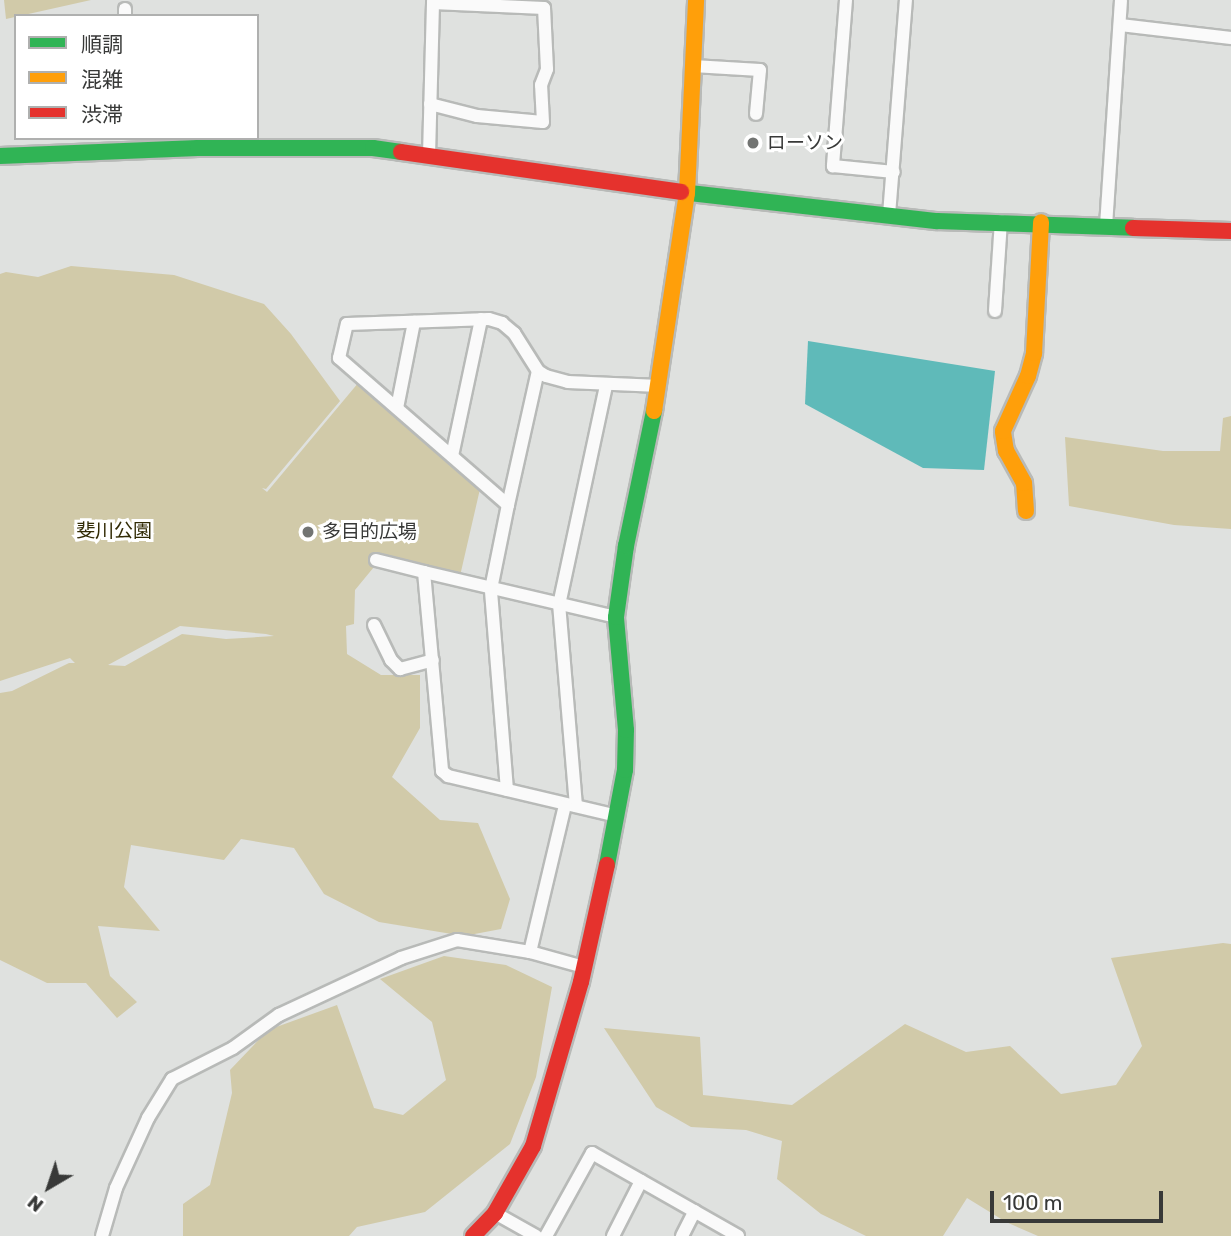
<!DOCTYPE html>
<html>
<head>
<meta charset="utf-8">
<style>
	body { margin:0 }
	#map { position:relative; width:1231px; height:1236px; overflow:hidden; background:#dfe1df; font-family:Rubik,"Noto Sans JP",sans-serif }
	div>[style] { position:absolute }
	.green>* { inset:0; background:#d1caa9 }
	.water>* { inset:0; background:#5fbab9 }
	.roads { filter:drop-shadow(2px 0 #b8bab8) drop-shadow(-2px 0 #b8bab8) drop-shadow(0 2px #b8bab8) drop-shadow(0 -2px #b8bab8) }
	.street>* { height:12px; margin:-6px; padding:0 6px; transform-origin:6px; border-radius:6px; background:#fafafa }
	.fast>* { height:16px; margin:-8px; padding:0 8px; transform-origin:8px; border-radius:8px; background:#30b455 }
	.slow>* { height:16px; margin:-8px; padding:0 8px; transform-origin:8px; border-radius:8px; background:#ff9f0a }
	.jam>* { height:16px; margin:-8px; padding:0 8px; transform-origin:8px; border-radius:8px; background:#e5322d }
	.dots>* { width:19px; height:19px; translate:-50% -50%; box-sizing:border-box; border:4px solid #fff; border-radius:50% }
	span { translate:-50% -50%; white-space:nowrap; text-align:center; line-height:1.15; -webkit-text-stroke:6px #fff; paint-order:stroke }
	.poi-label { font-size:19px; color:#383938 }
	.left { translate:0 -50%; text-align:left }
	.park-label { font-size:19px; color:#322b05 }
	.legend { position:absolute; left:14px; top:14px; width:245px; height:126px; box-sizing:border-box; background:#fff; border:2px solid #afb0af; margin:0; padding:9px 12px; list-style:none; font-size:21px; color:#383938 }
	.legend li { display:flex; align-items:center; gap:14px; height:35px }
	.legend b { width:35px; border:2px solid #afb0af }
	.north { position:absolute; left:14px; top:1152px; width:70px; height:70px; -webkit-text-stroke:5px #fff; paint-order:stroke; rotate:219deg; font-size:19px; font-weight:700; line-height:28px; text-align:center; color:#383938 }
	.north::after { content:''; display:block; margin:auto; width:24px; height:32px; background:#383938; clip-path:polygon(50% 0,100% 100%,50% 72%,0 100%) }
	.scale { position:absolute; left:990px; top:1191px; width:173px; height:32px; box-sizing:border-box; border:4px solid #383938; border-top:0; padding-left:9px; font-size:21px; line-height:24px; white-space:nowrap; color:#383938; -webkit-text-stroke:5px #fff; paint-order:stroke }
</style>
</head>
<body>
<div id="map">
	<div class="green">
		<i style="clip-path:polygon(4px 0,91px 0,6px 19px)"></i>
		<i style="clip-path:polygon(evenodd,71px 266px,174px 275px,264px 304px,291px 334px,340px 401px,266px 489px,262px 488px,267px 492px,359px 382px,480px 489px,460px 576px,383px 556px,355px 590px,354px 624px,346px 626px,347px 654px,381px 675px,420px 675px,420px 728px,392px 777px,440px 820px,478px 823px,510px 899px,501px 929px,464px 936px,379px 922px,324px 894px,294px 848px,241px 839px,224px 860px,131px 845px,124px 887px,160px 931px,98px 926px,110px 976px,137px 1002px,117px 1018px,86px 983px,47px 983px,0 960px,0 693px,12px 691px,69px 663px,75px 663px,70px 658px,0 681px,0 274px,6px 272px,38px 277px,71px 266px,180px 626px,266px 634px,274px 636px,226px 639px,182px 634px,125px 666px,108px 665px,180px 626px)"></i>
		<i style="clip-path:polygon(1231px 416px,1231px 529px,1174px 525px,1069px 506px,1065px 437px,1163px 451px,1220px 451px,1223px 418px)"></i>
		<i style="clip-path:polygon(1223px 943px,1231px 944px,1231px 1236px,1038px 1236px,1006px 1222px,967px 1198px,943px 1236px,866px 1236px,821px 1214px,777px 1179px,782px 1141px,746px 1130px,691px 1127px,656px 1107px,604px 1028px,700px 1037px,703px 1095px,792px 1105px,905px 1024px,966px 1052px,1010px 1046px,1061px 1094px,1116px 1085px,1142px 1046px,1111px 958px)"></i>
		<i style="clip-path:polygon(444px 956px,506px 965px,552px 987px,536px 1077px,510px 1144px,425px 1212px,357px 1227px,349px 1236px,183px 1236px,183px 1204px,210px 1185px,232px 1093px,230px 1070px,268px 1030px,337px 1005px,374px 1108px,403px 1115px,446px 1080px,432px 1022px,380px 979px)"></i>
	</div>
	<div class="water">
		<i style="clip-path:polygon(808px 341px,995px 371px,984px 470px,923px 468px,805px 404px)"></i>
	</div>
	<div class="roads">
		<div class="street">
			<i style="left:846px;top:0;width:167px;rotate:94.5deg"></i>
			<i style="left:833px;top:166px;width:61px;rotate:5.6deg"></i>
			<i style="left:125px;top:9px;width:7px;rotate:90deg"></i>
			<i style="left:1120px;top:25px;width:112px;rotate:6.7deg"></i>
			<i style="left:693px;top:66px;width:67px;rotate:3.4deg"></i>
			<i style="left:760px;top:70px;width:44px;rotate:95.2deg"></i>
			<i style="left:430px;top:104px;width:49px;rotate:14.3deg"></i>
			<i style="left:477px;top:116px;width:66px;rotate:5.2deg"></i>
			<i style="left:543px;top:122px;width:37px;rotate:-93deg"></i>
			<i style="left:541px;top:85px;width:17px;rotate:-69deg"></i>
			<i style="left:547px;top:69px;width:61px;rotate:-92.8deg"></i>
			<i style="left:544px;top:8px;width:111px;rotate:-177.4deg"></i>
			<i style="left:429px;top:156px;width:156px;rotate:-88.5deg"></i>
			<i style="left:889px;top:215px;width:216px;rotate:-85.5deg"></i>
			<i style="left:1106px;top:226px;width:226px;rotate:-86.2deg"></i>
			<i style="left:995px;top:311px;width:90px;rotate:-86.2deg"></i>
			<i style="left:397px;top:408px;width:88px;rotate:-78.8deg"></i>
			<i style="left:452px;top:456px;width:140px;rotate:-78deg"></i>
			<i style="left:508px;top:505px;width:137px;rotate:-77.4deg"></i>
			<i style="left:376px;top:560px;width:49px;rotate:14deg"></i>
			<i style="left:616px;top:617px;width:197px;rotate:-166.8deg"></i>
			<i style="left:424px;top:572px;width:200px;rotate:84.8deg"></i>
			<i style="left:442px;top:771px;width:8px;rotate:40deg"></i>
			<i style="left:448px;top:776px;width:174px;rotate:13.3deg"></i>
			<i style="left:374px;top:625px;width:39px;rotate:64deg"></i>
			<i style="left:391px;top:660px;width:13px;rotate:45deg"></i>
			<i style="left:400px;top:669px;width:34px;rotate:-15deg"></i>
			<i style="left:507px;top:790px;width:202px;rotate:-94.6deg"></i>
			<i style="left:491px;top:589px;width:86px;rotate:-78.6deg"></i>
			<i style="left:508px;top:505px;width:224px;rotate:-139deg"></i>
			<i style="left:339px;top:358px;width:35px;rotate:-77deg"></i>
			<i style="left:347px;top:324px;width:142px;rotate:-2deg"></i>
			<i style="left:489px;top:319px;width:14px;rotate:17deg"></i>
			<i style="left:502px;top:323px;width:16px;rotate:40deg"></i>
			<i style="left:514px;top:333px;width:45px;rotate:57.7deg"></i>
			<i style="left:538px;top:371px;width:9px;rotate:32deg"></i>
			<i style="left:546px;top:376px;width:23px;rotate:15deg"></i>
			<i style="left:568px;top:382px;width:91px;rotate:2.5deg"></i>
			<i style="left:576px;top:806px;width:202px;rotate:-94.8deg"></i>
			<i style="left:559px;top:605px;width:225px;rotate:-77.9deg"></i>
			<i style="left:530px;top:952px;width:151px;rotate:-76.6deg"></i>
			<i style="left:495px;top:1213px;width:47px;rotate:29.3deg"></i>
			<i style="left:102px;top:1236px;width:50px;rotate:-73.7deg"></i>
			<i style="left:116px;top:1188px;width:77px;rotate:-65.4deg"></i>
			<i style="left:148px;top:1118px;width:46px;rotate:-58.4deg"></i>
			<i style="left:172px;top:1079px;width:68px;rotate:-26.9deg"></i>
			<i style="left:233px;top:1048px;width:57px;rotate:-35.7deg"></i>
			<i style="left:279px;top:1015px;width:135px;rotate:-25deg"></i>
			<i style="left:401px;top:958px;width:59px;rotate:-17.8deg"></i>
			<i style="left:457px;top:940px;width:74px;rotate:9.3deg"></i>
			<i style="left:530px;top:952px;width:56px;rotate:15.5deg"></i>
			<i style="left:546px;top:1236px;width:95px;rotate:-61deg"></i>
			<i style="left:592px;top:1153px;width:168px;rotate:29.6deg"></i>
			<i style="left:613px;top:1236px;width:62px;rotate:-63deg"></i>
			<i style="left:682px;top:1236px;width:28px;rotate:-63deg"></i>
		</div>
		<div class="fast">
			<i style="left:0;top:156px;width:198px;rotate:-2.3deg"></i>
			<i style="left:198px;top:148px;width:175px"></i>
			<i style="left:373px;top:148px;width:28px;rotate:8deg"></i>
			<i style="left:681px;top:192px;width:258px;rotate:6.5deg"></i>
			<i style="left:937px;top:221px;width:196px;rotate:2deg"></i>
			<i style="left:607px;top:865px;width:97px;rotate:-79.3deg"></i>
			<i style="left:625px;top:770px;width:40px;rotate:-88.6deg"></i>
			<i style="left:626px;top:730px;width:113px;rotate:-95.1deg"></i>
			<i style="left:616px;top:617px;width:72px;rotate:-82deg"></i>
			<i style="left:626px;top:546px;width:138px;rotate:-78.3deg"></i>
		</div>
		<div class="slow">
			<i style="left:654px;top:411px;width:220px;rotate:-81.4deg"></i>
			<i style="left:687px;top:193px;width:193px;rotate:-87.3deg"></i>
			<i style="left:1026px;top:511px;width:28px;rotate:-94deg"></i>
			<i style="left:1024px;top:483px;width:37px;rotate:-119deg"></i>
			<i style="left:1006px;top:451px;width:20px;rotate:-99deg"></i>
			<i style="left:1003px;top:431px;width:60px;rotate:-65.6deg"></i>
			<i style="left:1028px;top:376px;width:24px;rotate:-75deg"></i>
			<i style="left:1034px;top:353px;width:131px;rotate:-86.9deg"></i>
		</div>
		<div class="jam">
			<i style="left:401px;top:152px;width:283px;rotate:8.1deg"></i>
			<i style="left:1133px;top:228px;width:98px;rotate:1.8deg"></i>
			<i style="left:473px;top:1236px;width:32px;rotate:-46deg"></i>
			<i style="left:495px;top:1213px;width:77px;rotate:-60.4deg"></i>
			<i style="left:533px;top:1146px;width:171px;rotate:-73.7deg"></i>
			<i style="left:581px;top:982px;width:120px;rotate:-77.5deg"></i>
		</div>
	</div>
	<div class="dots">
		<i style="left:753px;top:143px;background:#727472"></i>
		<i style="left:308px;top:532px;background:#727472"></i>
	</div>
	<div class="poi-label">
		<span class="left" style="left:767px;top:143px">ローソン</span>
		<span class="left" style="left:322px;top:532px">多目的広場</span>
	</div>
	<div class="park-label">
		<span style="left:114px;top:531px">斐川公園</span>
	</div>
	<ul class="legend">
	<li><b style="height:9px;background:#30b455"></b>順調</li>
	<li><b style="height:9px;background:#ff9f0a"></b>混雑</li>
	<li><b style="height:9px;background:#e5322d"></b>渋滞</li>
	</ul>
	<div class="north">N</div>
	<div class="scale">100 m</div>
</div>
</body>
</html>
